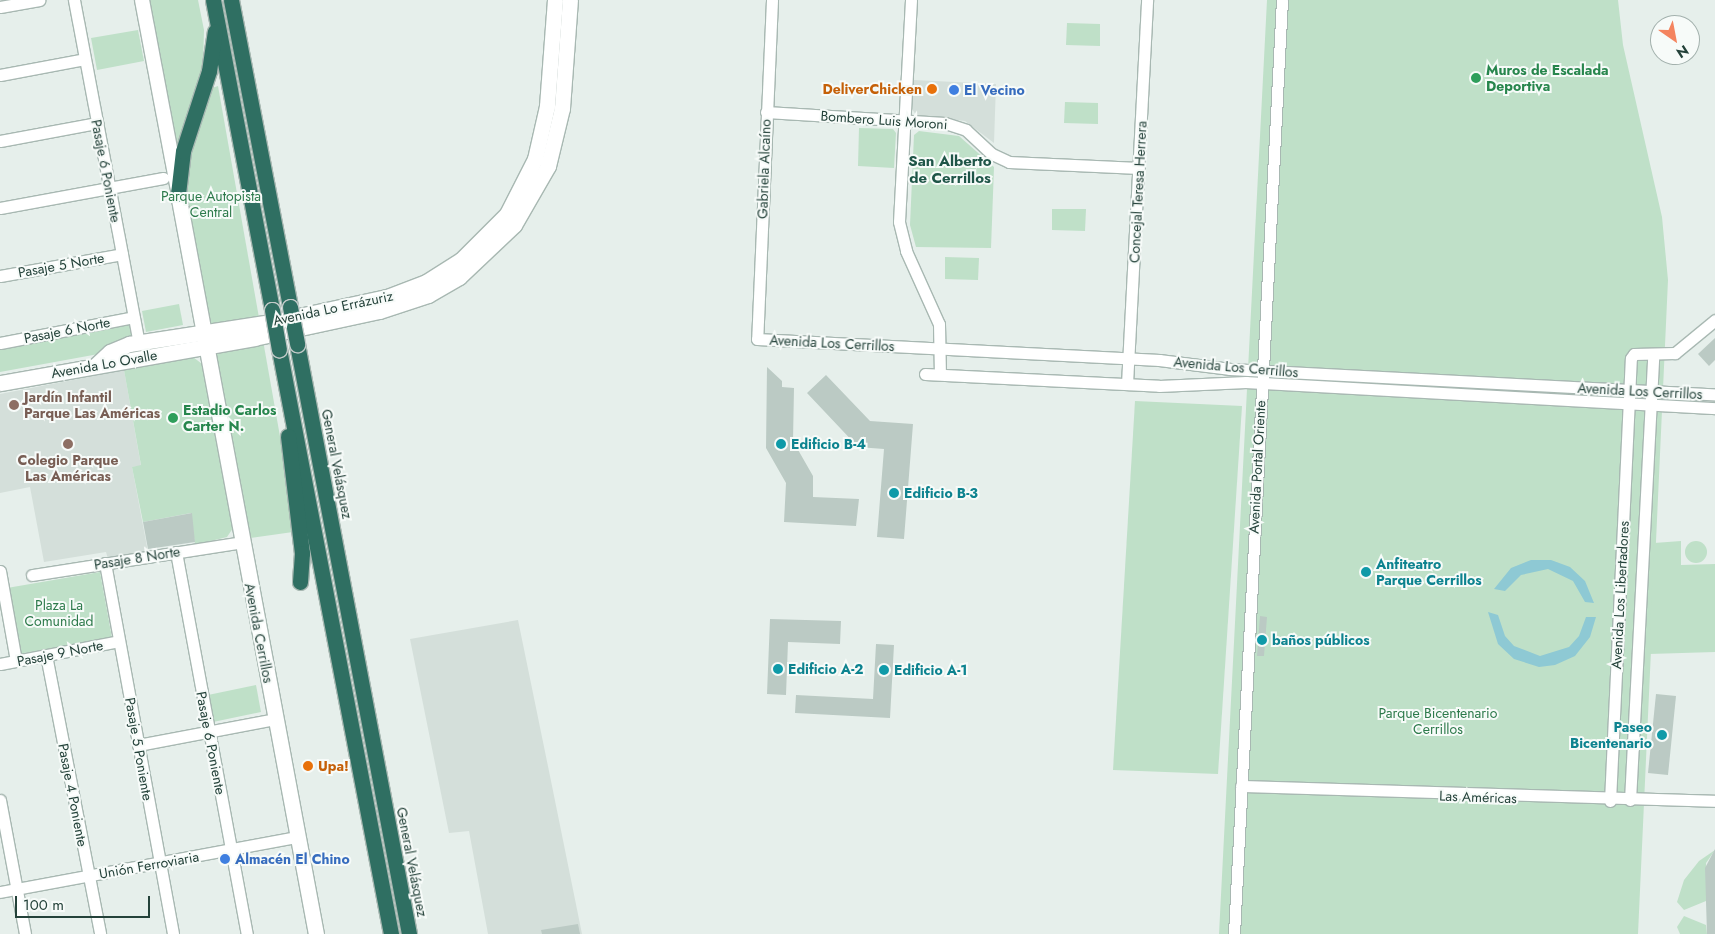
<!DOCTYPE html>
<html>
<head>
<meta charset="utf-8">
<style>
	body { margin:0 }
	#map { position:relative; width:1715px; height:934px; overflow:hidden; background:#e6efeb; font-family:Jost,sans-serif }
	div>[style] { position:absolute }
	.built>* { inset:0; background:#d4dfda }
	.green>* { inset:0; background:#bfe0c8 }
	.round { border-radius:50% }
	.water>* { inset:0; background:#8ec9d4 }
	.building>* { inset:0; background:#bbcac4 }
	.roads { filter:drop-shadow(1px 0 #a8b8b2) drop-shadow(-1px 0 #a8b8b2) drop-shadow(0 1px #a8b8b2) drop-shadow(0 -1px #a8b8b2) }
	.minor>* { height:11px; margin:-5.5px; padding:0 5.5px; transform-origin:5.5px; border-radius:5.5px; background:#fff }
	.tertiary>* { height:14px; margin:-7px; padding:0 7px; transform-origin:7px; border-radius:7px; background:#fff }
	.secondary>* { height:15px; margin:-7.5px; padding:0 7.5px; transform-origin:7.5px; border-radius:7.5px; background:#fff }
	.motorway>* { height:15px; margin:-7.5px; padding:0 7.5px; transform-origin:7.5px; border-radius:7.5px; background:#2f6f62 }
	.bridges { filter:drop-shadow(1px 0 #c2cac8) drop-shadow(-1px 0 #c2cac8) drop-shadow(0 1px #c2cac8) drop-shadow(0 -1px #c2cac8) }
	.motorway-bridge>* { height:15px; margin:-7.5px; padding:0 7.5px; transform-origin:7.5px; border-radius:7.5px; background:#2f6f62 }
	.dots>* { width:14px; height:14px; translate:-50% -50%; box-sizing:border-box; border:2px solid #f7fbf9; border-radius:50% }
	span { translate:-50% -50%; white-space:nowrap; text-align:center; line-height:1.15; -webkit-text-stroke:4px #f7fbf9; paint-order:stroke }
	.leisure-label { font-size:14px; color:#27864d; font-weight:700 }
	.left { translate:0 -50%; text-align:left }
	.food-label { font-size:14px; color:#c56008; font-weight:700 }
	.right { translate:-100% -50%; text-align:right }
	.shop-label { font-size:14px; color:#366cbe; font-weight:700 }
	.street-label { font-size:14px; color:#24423a }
	.park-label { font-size:14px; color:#2d7a4b }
	.education-label { font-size:14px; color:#785e54; font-weight:700 }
	.culture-label { font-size:14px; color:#0d838f; font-weight:700 }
	.neighbourhood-label { font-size:15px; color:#1f5548; font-weight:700 }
	.north { position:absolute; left:1650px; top:15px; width:50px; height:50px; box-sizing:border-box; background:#f7fbf9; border:1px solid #a3b1ad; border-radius:50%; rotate:147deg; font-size:14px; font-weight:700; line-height:20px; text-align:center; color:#24423a }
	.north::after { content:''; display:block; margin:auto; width:18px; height:22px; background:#f4845f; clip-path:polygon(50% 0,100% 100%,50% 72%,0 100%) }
	.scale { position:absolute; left:15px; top:896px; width:135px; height:22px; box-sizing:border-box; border:2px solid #24423a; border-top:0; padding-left:6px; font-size:15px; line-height:18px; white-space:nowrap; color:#24423a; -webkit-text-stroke:4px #f7fbf9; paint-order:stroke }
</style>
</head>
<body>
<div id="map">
	<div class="built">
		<i style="clip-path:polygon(914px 80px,996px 84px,994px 143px,965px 121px,916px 115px,912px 109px)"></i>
		<i style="clip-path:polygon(124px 370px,141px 466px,132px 467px,148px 552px,108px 559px,106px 552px,44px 562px,30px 487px,0 493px,0 394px)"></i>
		<i style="clip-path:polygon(518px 620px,550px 776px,582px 934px,488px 934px,469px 831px,449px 833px,410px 639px)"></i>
	</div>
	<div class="green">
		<i style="clip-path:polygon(147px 0,198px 0,204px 30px,203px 65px,175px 156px)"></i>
		<i style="clip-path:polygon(1267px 0,1618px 0,1623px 45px,1662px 217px,1668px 280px,1638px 934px,1219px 934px)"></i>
		<i style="clip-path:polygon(1067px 23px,1100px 24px,1100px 46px,1066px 45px)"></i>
		<i style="clip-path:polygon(138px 30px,144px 61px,97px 70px,91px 38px)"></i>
		<i style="clip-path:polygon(218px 86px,287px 476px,293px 532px,250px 538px,186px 223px,183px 176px,209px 89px)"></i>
		<i style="clip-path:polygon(1065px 102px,1098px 103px,1098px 124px,1064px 123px)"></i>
		<i style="clip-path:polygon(859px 128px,893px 129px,896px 133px,894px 168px,858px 166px)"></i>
		<i style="clip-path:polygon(919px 131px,959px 136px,994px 167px,991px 248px,916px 247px,910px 225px,914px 135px)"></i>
		<i style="clip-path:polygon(1052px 209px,1086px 209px,1085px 231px,1052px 230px)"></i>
		<i style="clip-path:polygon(945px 257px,979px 258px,978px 280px,945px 279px)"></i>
		<i style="clip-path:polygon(179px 304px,183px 325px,146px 332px,142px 311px)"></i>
		<i style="clip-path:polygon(129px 323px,132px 339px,104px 353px,0 372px,0 347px)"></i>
		<i style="clip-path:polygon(193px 357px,206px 367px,233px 528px,227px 537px,195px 545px,191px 513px,143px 522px,132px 467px,141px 465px,124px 370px)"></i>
		<i style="clip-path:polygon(1135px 401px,1242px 406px,1218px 774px,1113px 770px)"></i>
		<i style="clip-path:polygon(1681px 541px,1681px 565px,1715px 564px,1715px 652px,1649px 654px,1654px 543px)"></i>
		<i class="round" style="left:1685px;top:541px;width:22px;height:22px"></i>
		<i style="clip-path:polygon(100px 572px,112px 638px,18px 654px,7px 588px)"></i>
		<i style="clip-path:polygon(256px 685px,261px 712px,213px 722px,208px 695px)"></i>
		<i style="clip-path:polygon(1715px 850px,1706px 863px,1706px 901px,1684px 910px,1677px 902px,1684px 880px,1699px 861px)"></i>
		<i style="clip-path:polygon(1684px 916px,1706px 925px,1707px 934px,1680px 934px,1677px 927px)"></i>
	</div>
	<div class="water">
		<i style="clip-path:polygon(1531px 560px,1551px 560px,1570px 567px,1585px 581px,1594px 603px,1585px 602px,1573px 581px,1548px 569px,1521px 575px,1505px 591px,1494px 589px,1511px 568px)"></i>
		<i style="clip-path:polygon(1488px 612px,1498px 615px,1505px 636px,1514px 646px,1540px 656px,1569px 647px,1579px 636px,1586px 617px,1596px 617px,1590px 637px,1575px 656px,1555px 665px,1539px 667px,1514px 659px,1498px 644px)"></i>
	</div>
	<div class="building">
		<i style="clip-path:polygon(1715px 338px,1715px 360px,1709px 366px,1698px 354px)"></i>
		<i style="clip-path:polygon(767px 367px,782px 381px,782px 387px,794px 388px,793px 441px,813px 476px,813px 497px,859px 499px,856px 526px,784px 522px,786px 483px,766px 448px)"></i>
		<i style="clip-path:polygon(826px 375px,870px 421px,913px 424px,904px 539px,877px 537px,884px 449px,858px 447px,807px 393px)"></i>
		<i style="clip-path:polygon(192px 513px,195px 542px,148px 549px,143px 522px)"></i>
		<i style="clip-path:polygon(1260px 616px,1267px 617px,1264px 656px,1257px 656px)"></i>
		<i style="clip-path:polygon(770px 619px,841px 621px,840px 644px,788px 642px,786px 695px,767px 694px)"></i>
		<i style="clip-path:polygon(876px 644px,894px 645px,890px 718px,795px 713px,796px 695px,873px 699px)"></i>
		<i style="clip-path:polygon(1656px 694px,1676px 696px,1668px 775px,1648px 773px)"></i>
		<i style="clip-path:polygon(1715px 849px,1715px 934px,1707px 934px,1705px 868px)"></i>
		<i style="clip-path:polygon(578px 924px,580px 934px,542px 934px,541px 930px)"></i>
	</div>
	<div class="roads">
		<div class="minor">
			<i style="left:74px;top:0;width:349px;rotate:79.3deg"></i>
			<i style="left:772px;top:0;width:339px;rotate:92.5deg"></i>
			<i style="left:757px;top:339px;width:403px;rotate:3deg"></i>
			<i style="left:1159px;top:360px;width:72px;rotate:7.2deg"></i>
			<i style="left:1230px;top:369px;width:486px;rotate:3deg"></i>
			<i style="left:911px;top:0;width:222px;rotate:93.1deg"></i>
			<i style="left:899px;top:222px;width:30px;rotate:76deg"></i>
			<i style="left:906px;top:251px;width:80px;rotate:65.7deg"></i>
			<i style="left:939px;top:324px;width:50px;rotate:88.9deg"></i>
			<i style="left:0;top:7px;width:40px;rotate:-10deg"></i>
			<i style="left:0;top:75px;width:86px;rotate:-10.7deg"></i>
			<i style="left:766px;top:112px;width:179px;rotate:3.5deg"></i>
			<i style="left:945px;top:123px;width:22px;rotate:18deg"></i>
			<i style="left:966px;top:130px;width:35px;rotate:43deg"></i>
			<i style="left:992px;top:154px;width:19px;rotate:25deg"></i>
			<i style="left:1009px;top:162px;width:130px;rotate:2.6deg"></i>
			<i style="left:0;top:141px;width:99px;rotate:-10.5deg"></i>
			<i style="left:0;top:208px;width:166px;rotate:-10.4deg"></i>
			<i style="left:0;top:276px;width:124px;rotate:-10.2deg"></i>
			<i style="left:0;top:343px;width:136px;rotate:-11deg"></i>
			<i style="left:925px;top:374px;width:234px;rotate:2.9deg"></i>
			<i style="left:1159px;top:386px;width:87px;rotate:-2.6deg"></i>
			<i style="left:1246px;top:382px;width:470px;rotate:3.2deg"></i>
			<i style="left:1127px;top:384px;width:385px;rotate:-87deg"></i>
			<i style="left:176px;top:552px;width:389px;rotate:79.5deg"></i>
			<i style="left:105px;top:563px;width:377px;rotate:79.6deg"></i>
			<i style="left:0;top:571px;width:91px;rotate:79.9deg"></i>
			<i style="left:32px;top:575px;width:213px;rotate:-8.9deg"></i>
			<i style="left:46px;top:655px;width:284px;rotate:79deg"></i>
			<i style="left:0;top:664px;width:121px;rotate:-10.9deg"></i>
			<i style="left:138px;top:745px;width:139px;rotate:-10.7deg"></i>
			<i style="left:1241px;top:786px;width:474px;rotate:1.8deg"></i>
			<i style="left:0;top:800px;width:136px;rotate:79.4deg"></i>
			<i style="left:1630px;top:800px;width:446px;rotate:-87deg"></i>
			<i style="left:1610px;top:801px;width:443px;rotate:-87.3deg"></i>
			<i style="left:1631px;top:358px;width:5px;rotate:-53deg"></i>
			<i style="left:1634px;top:354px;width:41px;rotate:-1.4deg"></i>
			<i style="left:1675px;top:353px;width:52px;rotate:-39.5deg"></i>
			<i style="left:0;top:892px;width:302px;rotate:-10.5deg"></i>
			<i style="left:1234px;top:934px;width:935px;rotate:-87.06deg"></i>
		</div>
		<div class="tertiary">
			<i style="left:142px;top:0;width:189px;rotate:79.3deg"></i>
		</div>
		<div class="secondary">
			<i style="left:178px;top:194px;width:753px;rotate:79.44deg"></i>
			<i style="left:96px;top:365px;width:19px;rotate:-43deg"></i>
			<i style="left:110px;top:352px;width:21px;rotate:-23deg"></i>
			<i style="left:129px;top:344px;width:144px;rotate:-8.8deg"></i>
			<i style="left:271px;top:322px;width:119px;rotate:-12.2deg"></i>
			<i style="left:387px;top:297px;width:42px;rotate:-21deg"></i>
			<i style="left:426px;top:282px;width:41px;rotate:-32.2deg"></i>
			<i style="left:461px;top:260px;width:65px;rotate:-45deg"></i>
			<i style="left:507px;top:214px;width:62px;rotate:-63deg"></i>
			<i style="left:535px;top:159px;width:54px;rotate:-77.2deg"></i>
			<i style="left:547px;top:106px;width:106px;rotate:-85.7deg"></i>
			<i style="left:0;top:383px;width:258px;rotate:-10deg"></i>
			<i style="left:254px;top:338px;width:128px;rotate:-12.2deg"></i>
			<i style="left:379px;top:311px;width:52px;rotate:-18.1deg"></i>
			<i style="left:428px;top:295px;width:36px;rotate:-30deg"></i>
			<i style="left:459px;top:277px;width:76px;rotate:-43.4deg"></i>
			<i style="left:514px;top:225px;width:68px;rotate:-60deg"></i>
			<i style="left:548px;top:166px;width:60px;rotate:-76.4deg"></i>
			<i style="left:562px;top:108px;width:108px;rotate:-85.8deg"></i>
		</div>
		<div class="motorway">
			<i style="left:213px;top:0;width:316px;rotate:79.2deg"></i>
			<i style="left:231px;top:0;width:313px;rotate:79.1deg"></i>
			<i style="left:178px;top:194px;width:43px;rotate:-83.4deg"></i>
			<i style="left:183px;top:151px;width:84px;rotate:-72deg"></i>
			<i style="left:209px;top:71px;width:40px;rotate:-81.5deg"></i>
			<i style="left:297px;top:344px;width:601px;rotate:79.25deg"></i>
			<i style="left:279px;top:349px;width:596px;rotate:79.16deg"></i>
			<i style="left:288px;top:436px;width:118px;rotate:83.2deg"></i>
			<i style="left:302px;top:553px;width:29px;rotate:94deg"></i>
		</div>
	</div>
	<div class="bridges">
		<div class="motorway-bridge">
			<i style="left:290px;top:307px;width:38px;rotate:79deg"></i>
			<i style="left:272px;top:310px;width:40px;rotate:80deg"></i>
		</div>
	</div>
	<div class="dots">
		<i style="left:1476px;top:78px;background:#2e9e5b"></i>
		<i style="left:932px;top:89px;background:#e8710a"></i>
		<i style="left:954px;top:90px;background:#3f7fe0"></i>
		<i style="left:14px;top:405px;background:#8d6e63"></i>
		<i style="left:173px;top:418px;background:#2e9e5b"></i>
		<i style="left:68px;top:444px;background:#8d6e63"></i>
		<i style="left:781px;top:444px;background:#0f9aa8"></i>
		<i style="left:894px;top:493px;background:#0f9aa8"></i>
		<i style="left:1366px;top:572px;background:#0f9aa8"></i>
		<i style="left:1262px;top:640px;background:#0f9aa8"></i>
		<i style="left:778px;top:669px;background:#0f9aa8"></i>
		<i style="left:884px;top:670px;background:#0f9aa8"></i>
		<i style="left:1662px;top:735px;background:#0f9aa8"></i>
		<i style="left:308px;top:766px;background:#e8710a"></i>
		<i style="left:225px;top:859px;background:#3f7fe0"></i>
	</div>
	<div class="leisure-label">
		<span class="left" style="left:1486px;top:78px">Muros de Escalada<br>Deportiva</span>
		<span class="left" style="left:183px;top:418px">Estadio Carlos<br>Carter N.</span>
	</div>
	<div class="food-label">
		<span class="right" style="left:922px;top:89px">DeliverChicken</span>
		<span class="left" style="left:318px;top:766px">Upa!</span>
	</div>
	<div class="shop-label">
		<span class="left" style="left:964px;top:90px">El Vecino</span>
		<span class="left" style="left:235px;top:859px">Almacén El Chino</span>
	</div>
	<div class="street-label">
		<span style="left:884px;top:120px;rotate:4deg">Bombero Luis Moroni</span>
		<span style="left:764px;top:169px;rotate:-88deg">Gabriela Alcaíno</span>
		<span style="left:106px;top:171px;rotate:79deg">Pasaje 6 Poniente</span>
		<span style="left:1138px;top:192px;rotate:-87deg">Concejal Teresa Herrera</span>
		<span style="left:61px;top:265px;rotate:-10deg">Pasaje 5 Norte</span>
		<span style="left:333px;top:308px;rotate:-12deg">Avenida Lo Errázuriz</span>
		<span style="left:67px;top:330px;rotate:-11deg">Pasaje 6 Norte</span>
		<span style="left:832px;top:343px;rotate:3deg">Avenida Los Cerrillos</span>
		<span style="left:104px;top:364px;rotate:-10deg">Avenida Lo Ovalle</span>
		<span style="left:1236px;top:367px;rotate:5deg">Avenida Los Cerrillos</span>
		<span style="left:1640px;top:391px;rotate:3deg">Avenida Los Cerrillos</span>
		<span style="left:337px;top:464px;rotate:79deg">General Velásquez</span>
		<span style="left:1257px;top:467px;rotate:-87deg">Avenida Portal Oriente</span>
		<span style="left:137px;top:558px;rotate:-9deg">Pasaje 8 Norte</span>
		<span style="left:1620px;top:595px;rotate:-87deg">Avenida Los Libertadores</span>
		<span style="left:259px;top:633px;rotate:79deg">Avenida Cerrillos</span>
		<span style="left:60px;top:653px;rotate:-11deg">Pasaje 9 Norte</span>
		<span style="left:211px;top:743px;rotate:79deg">Pasaje 6 Poniente</span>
		<span style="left:139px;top:749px;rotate:80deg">Pasaje 5 Poniente</span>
		<span style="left:73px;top:795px;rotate:79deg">Pasaje 4 Poniente</span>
		<span style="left:1478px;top:797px;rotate:2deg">Las Américas</span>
		<span style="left:412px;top:862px;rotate:79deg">General Velásquez</span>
		<span style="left:149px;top:865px;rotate:-10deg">Unión Ferroviaria</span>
	</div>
	<div class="park-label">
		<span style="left:211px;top:204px">Parque Autopista<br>Central</span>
		<span style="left:59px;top:613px">Plaza La<br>Comunidad</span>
		<span style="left:1438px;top:721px">Parque Bicentenario<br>Cerrillos</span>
	</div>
	<div class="education-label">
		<span class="left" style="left:24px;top:405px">Jardín Infantil<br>Parque Las Américas</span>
		<span style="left:68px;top:468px">Colegio Parque<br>Las Américas</span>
	</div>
	<div class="culture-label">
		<span class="left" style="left:791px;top:444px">Edificio B-4</span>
		<span class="left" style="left:904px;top:493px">Edificio B-3</span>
		<span class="left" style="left:1376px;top:572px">Anfiteatro<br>Parque Cerrillos</span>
		<span class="left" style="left:1272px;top:640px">baños públicos</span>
		<span class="left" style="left:788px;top:669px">Edificio A-2</span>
		<span class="left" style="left:894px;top:670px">Edificio A-1</span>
		<span class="right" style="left:1652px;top:735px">Paseo<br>Bicentenario</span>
	</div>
	<div class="neighbourhood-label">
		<span style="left:950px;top:170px">San Alberto<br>de Cerrillos</span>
	</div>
	<div class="north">N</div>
	<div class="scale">100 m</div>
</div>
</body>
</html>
